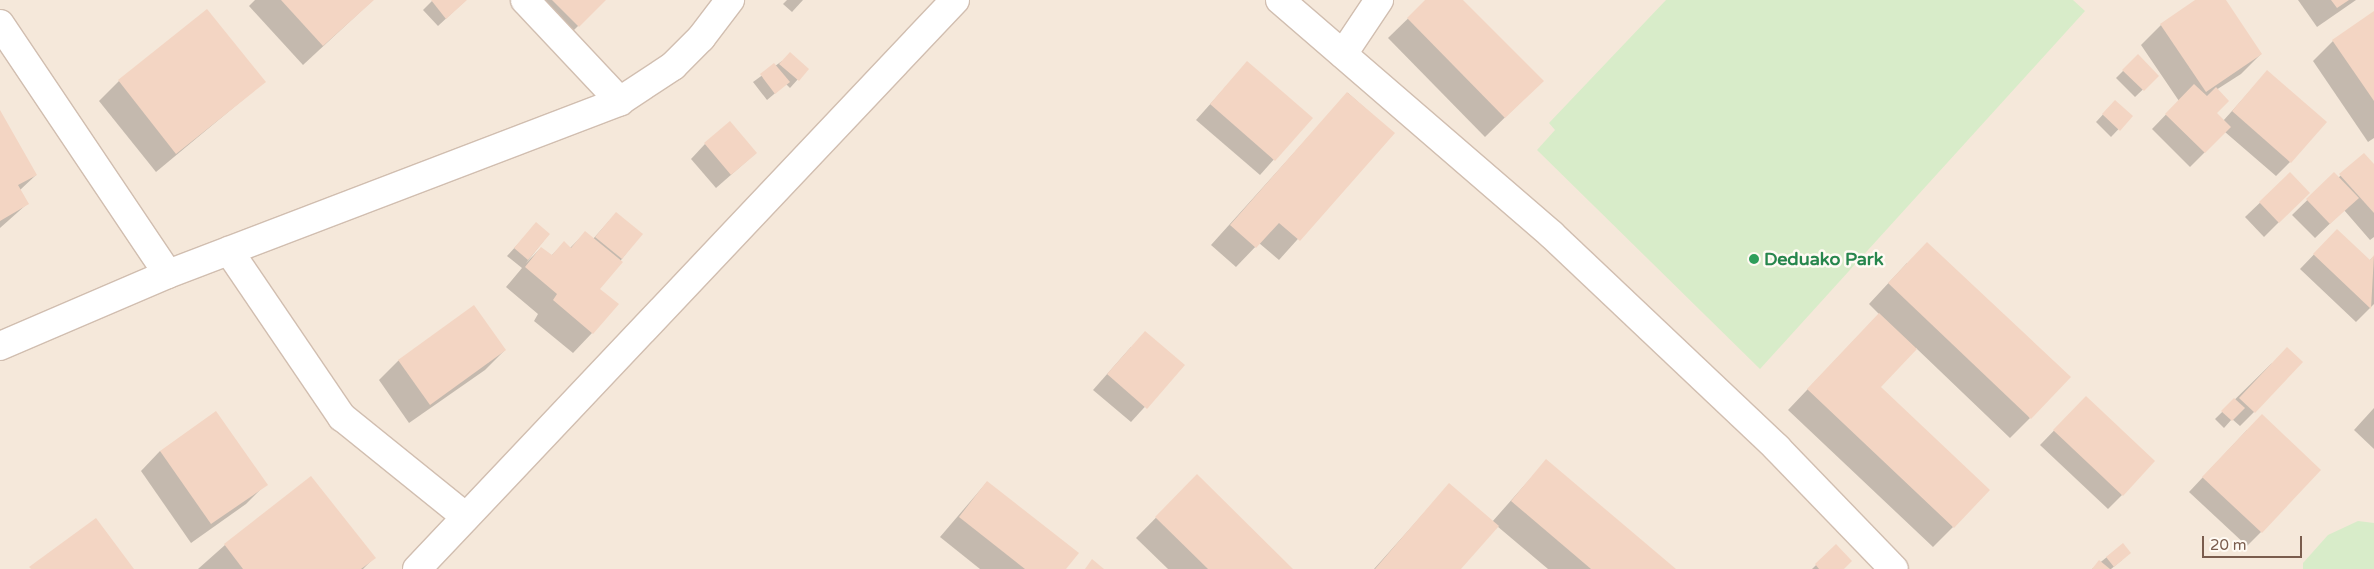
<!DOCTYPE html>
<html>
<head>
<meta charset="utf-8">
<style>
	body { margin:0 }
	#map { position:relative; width:2374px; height:569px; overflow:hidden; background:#fdf6ec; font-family:"Varela Round",sans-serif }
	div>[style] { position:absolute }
	.residential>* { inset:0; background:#f5e8da }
	.green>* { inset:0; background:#d8ecc9 }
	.shadow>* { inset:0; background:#0003 }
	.building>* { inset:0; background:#f3d5c3 }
	.roads { filter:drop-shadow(1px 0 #d1beb0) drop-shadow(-1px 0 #d1beb0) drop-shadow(0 1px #d1beb0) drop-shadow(0 -1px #d1beb0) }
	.minor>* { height:28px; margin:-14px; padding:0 14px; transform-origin:14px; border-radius:14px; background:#fff }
	.dots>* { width:14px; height:14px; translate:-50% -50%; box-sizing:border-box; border:2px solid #fffaf3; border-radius:50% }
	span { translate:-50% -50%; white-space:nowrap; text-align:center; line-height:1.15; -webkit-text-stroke:5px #fffaf3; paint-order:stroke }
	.leisure-label { font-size:18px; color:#27864d; font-weight:700 }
	.left { translate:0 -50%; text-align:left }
	.scale { position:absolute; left:2202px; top:536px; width:100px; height:22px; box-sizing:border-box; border:2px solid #7a5c4d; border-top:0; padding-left:6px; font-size:15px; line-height:18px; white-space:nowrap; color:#7a5c4d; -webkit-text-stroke:4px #fffaf3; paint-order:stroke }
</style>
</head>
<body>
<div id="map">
	<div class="residential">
		<i style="clip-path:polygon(0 0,2374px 0,2374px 569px,0 569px)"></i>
	</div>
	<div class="green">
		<i style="clip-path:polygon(1666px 0,2073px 0,2085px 11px,1760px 369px,1537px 150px,1555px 130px,1549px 123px)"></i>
		<i style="clip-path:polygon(2358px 521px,2374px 523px,2374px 569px,2303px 569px,2303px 563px,2328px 535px)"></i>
	</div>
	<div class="shadow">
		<i style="clip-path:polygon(255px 0,373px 0,303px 65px,249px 6px)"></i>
		<i style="clip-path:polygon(433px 0,466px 0,438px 26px,423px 10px)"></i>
		<i style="clip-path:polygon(523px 0,604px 0,563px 41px)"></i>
		<i style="clip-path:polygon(787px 0,803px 0,792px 12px,783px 4px)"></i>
		<i style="clip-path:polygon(1427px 0,1462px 0,1542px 81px,1485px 137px,1388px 38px)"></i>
		<i style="clip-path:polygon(2197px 0,2224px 0,2261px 54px,2241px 74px,2216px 90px,2215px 113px,2223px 121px,2267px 72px,2290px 162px,2276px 176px,2225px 132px,2190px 167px,2152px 129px,2179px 101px,2141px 45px,2161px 25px)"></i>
		<i style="clip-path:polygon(2298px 0,2356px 0,2317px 27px)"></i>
		<i style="clip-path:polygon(2374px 13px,2374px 138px,2368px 142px,2313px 61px,2333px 41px)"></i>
		<i style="clip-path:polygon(2138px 56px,2157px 76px,2135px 97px,2116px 78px)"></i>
		<i style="clip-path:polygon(782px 61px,807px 69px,790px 88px,786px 84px,767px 100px,753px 82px)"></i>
		<i style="clip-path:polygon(1247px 63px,1311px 118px,1260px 175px,1196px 120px)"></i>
		<i style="clip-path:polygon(119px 81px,264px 82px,156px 172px,99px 101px)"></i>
		<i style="clip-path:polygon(1348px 93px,1393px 133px,1279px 260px,1259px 243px,1236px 267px,1211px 245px)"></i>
		<i style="clip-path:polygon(2108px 109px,2131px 116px,2111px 137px,2096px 122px)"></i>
		<i style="clip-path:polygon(0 112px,36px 175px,20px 190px,27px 204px,0 228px)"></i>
		<i style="clip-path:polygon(705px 144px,756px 153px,716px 188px,691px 159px)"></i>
		<i style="clip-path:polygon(2364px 154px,2374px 166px,2374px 237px,2370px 240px,2344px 210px,2315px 238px,2292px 215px,2334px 174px,2338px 178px)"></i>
		<i style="clip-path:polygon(2290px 174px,2308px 193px,2264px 237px,2245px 217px)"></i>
		<i style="clip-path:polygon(609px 221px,641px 234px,598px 290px,592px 333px,573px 353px,534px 321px,538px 314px,506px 287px,522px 268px,507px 256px,536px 224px,549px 234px,526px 263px,541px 248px,551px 256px,564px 243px,570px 248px,585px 233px,593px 239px)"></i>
		<i style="clip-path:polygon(2323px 245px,2369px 261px,2374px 256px,2374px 304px,2356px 322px,2300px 269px)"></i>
		<i style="clip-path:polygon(1907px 263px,2030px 418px,2010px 438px,1916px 348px,1879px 387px,1953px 527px,1933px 547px,1788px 410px,1879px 314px,1869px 304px)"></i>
		<i style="clip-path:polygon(474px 307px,505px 350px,485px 370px,409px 423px,379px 380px,398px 361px)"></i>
		<i style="clip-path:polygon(1131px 347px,1183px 365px,1131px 422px,1093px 390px)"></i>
		<i style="clip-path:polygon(2272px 363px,2254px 412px,2240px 426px,2232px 419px,2224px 428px,2215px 419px)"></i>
		<i style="clip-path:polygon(2374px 408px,2374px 449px,2354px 430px)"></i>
		<i style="clip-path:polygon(2072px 412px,2122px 495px,2108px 509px,2040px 445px)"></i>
		<i style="clip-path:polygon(2247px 430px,2261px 532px,2247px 546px,2189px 492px)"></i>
		<i style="clip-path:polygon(160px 451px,266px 484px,246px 504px,191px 543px,141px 471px)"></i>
		<i style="clip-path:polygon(1546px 461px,1674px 569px,1548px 569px,1497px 526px,1459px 569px,1374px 569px,1449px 485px,1492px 522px)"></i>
		<i style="clip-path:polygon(1197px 476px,1291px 569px,1168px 569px,1136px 538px)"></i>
		<i style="clip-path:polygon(987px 482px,1064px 569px,980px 569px,940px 537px)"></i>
		<i style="clip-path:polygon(225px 545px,374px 558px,363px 569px,198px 569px)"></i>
		<i style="clip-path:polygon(2122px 545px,2122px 560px,2111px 569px,2092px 569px)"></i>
		<i style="clip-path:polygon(1836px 546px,1842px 569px,1812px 569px)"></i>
	</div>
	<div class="building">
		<i style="clip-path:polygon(281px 0,374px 0,323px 46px)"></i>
		<i style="clip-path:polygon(431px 0,467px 0,446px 19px)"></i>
		<i style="clip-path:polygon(552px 0,606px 0,579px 27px)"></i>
		<i style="clip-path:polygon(1425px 0,1463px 0,1544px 81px,1505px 118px,1407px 18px)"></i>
		<i style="clip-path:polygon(2195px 0,2226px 0,2262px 54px,2206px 92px,2160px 24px)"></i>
		<i style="clip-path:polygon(2331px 0,2349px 0,2337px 8px)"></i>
		<i style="clip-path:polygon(207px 9px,266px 82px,176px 154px,118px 80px)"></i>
		<i style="clip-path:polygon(2374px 11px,2374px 101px,2332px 40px)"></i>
		<i style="clip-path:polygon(790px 52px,809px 69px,799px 81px,779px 64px)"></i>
		<i style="clip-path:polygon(2138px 54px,2159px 76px,2144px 91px,2122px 70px)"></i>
		<i style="clip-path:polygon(1247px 61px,1313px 118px,1275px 161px,1210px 104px)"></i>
		<i style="clip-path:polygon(774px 63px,790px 82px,775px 94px,760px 74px)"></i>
		<i style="clip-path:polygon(2267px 70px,2327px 122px,2291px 163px,2232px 111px)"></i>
		<i style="clip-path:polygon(2194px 84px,2207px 96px,2216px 87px,2229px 101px,2217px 113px,2231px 127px,2205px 153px,2165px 114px)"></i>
		<i style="clip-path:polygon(1347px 92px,1395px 133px,1300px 241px,1279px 223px,1256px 248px,1230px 225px)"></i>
		<i style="clip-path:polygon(2115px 100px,2133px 116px,2120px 131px,2102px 114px)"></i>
		<i style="clip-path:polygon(0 110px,37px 175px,18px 185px,29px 204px,0 221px)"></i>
		<i style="clip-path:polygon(730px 121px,757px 153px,731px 175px,704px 143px)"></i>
		<i style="clip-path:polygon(2364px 153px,2374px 164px,2374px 213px,2339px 174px)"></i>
		<i style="clip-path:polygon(2290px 172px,2310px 193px,2279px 223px,2259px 202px)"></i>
		<i style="clip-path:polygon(2334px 172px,2359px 198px,2330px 224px,2306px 199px)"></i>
		<i style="clip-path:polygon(616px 212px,643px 234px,622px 259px,595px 237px)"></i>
		<i style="clip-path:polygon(536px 222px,550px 234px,528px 260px,514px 248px)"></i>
		<i style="clip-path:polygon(2337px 229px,2370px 260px,2374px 255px,2371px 309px,2313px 254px)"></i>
		<i style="clip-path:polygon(585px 231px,623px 262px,600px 289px,619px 304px,593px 334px,553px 300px,557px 294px,525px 267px,541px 247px,552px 255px,564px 241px,571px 248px)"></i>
		<i style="clip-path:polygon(1927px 242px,2071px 377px,2031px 419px,1888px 283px)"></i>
		<i style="clip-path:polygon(474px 305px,506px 350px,430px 405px,398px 360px)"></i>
		<i style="clip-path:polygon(1879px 313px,1917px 349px,1881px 387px,1990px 490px,1954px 528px,1807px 389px)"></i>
		<i style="clip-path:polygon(1145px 331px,1185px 365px,1147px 409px,1107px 374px)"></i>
		<i style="clip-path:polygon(2287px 347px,2303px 362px,2255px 413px,2239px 398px)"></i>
		<i style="clip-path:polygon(2086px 396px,2155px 461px,2123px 496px,2053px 430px)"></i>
		<i style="clip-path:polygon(2234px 398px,2245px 408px,2232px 421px,2221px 411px)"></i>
		<i style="clip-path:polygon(216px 411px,268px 485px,211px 524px,160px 451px)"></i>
		<i style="clip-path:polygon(2262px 414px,2321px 470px,2262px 533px,2202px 477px)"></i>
		<i style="clip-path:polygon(1546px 459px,1676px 569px,1591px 569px,1511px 501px)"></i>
		<i style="clip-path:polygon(1197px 474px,1293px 569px,1208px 569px,1155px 517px)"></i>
		<i style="clip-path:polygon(311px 476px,376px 558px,361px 569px,243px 569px,224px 544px)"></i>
		<i style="clip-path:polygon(987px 481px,1079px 553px,1066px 569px,1025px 569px,959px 517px)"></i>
		<i style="clip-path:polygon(1449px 483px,1499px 526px,1461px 569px,1375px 569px)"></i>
		<i style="clip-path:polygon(96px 518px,134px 569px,31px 569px,29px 567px)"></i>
		<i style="clip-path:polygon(2123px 543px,2131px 553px,2114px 567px,2106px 557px)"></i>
		<i style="clip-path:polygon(1836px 544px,1852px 561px,1844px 569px,1819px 569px,1815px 564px)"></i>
		<i style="clip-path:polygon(1092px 559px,1104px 569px,1085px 569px)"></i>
		<i style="clip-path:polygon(2099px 560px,2110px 569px,2092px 569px)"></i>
	</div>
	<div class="roads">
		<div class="minor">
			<i style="left:525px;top:0;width:139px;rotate:46.8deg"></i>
			<i style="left:1280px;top:0;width:359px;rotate:40.8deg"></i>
			<i style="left:1552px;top:235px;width:310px;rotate:43.4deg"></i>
			<i style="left:1777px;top:448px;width:168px;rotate:46deg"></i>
			<i style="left:0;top:24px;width:301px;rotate:56.1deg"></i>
			<i style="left:1343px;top:54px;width:65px;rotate:-56.3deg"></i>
			<i style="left:229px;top:251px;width:201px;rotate:55.8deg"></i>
			<i style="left:342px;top:417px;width:159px;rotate:38.9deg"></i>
			<i style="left:0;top:346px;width:183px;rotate:-23.2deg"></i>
			<i style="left:168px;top:274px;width:484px;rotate:-20.9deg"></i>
			<i style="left:620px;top:101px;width:64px;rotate:-33.4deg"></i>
			<i style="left:673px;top:66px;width:40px;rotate:-45deg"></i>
			<i style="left:701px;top:38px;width:48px;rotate:-52.7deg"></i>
			<i style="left:417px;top:569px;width:783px;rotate:-46.6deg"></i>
		</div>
	</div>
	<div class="dots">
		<i style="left:1754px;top:259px;background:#2e9e5b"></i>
	</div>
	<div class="leisure-label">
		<span class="left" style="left:1764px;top:259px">Deduako Park</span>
	</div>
	<div class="scale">20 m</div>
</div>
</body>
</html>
